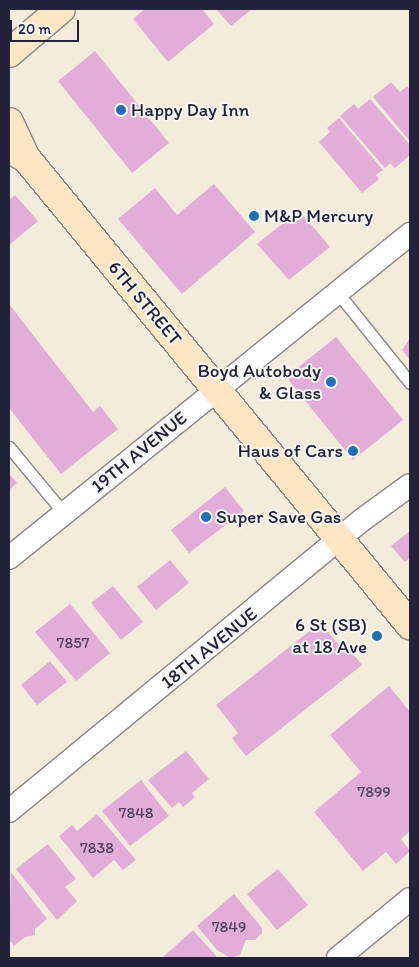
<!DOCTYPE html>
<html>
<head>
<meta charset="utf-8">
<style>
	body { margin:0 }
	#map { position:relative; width:419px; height:967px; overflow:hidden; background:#f3ecdb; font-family:Itim,sans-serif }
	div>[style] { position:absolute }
	.building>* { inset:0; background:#e2add9 }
	.roads { filter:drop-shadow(1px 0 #8a878b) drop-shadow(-1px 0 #8a878b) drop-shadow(0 1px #8a878b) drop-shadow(0 -1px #8a878b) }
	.lane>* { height:11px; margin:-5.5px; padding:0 5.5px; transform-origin:5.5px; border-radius:5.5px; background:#fff }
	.street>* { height:22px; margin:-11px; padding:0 11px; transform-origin:11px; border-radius:11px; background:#fff }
	.secondary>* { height:28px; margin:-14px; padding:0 14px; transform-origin:14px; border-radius:14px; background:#fce6c4 }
	.dots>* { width:14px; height:14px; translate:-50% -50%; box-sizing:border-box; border:2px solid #f6f6f2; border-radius:50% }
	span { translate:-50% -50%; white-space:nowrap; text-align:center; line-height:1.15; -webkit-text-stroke:4px #f6f6f2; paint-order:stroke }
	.number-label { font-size:16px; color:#524562 }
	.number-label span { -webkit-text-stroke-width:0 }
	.poi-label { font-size:19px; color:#22223b }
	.left { translate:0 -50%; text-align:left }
	.right { translate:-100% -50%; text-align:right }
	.street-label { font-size:19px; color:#22223b }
	.frame { position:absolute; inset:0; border:10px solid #22223b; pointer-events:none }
	.scale { position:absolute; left:10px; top:20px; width:69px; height:22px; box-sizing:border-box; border:2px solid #22223b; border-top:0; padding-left:6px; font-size:15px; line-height:18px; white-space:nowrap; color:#22223b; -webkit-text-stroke:4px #f6f6f2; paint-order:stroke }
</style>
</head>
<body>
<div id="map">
	<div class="building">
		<i style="clip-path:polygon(145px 9px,202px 9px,214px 24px,168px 62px,133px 19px)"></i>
		<i style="clip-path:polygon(216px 9px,252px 9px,231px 26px)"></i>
		<i style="clip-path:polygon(95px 51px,169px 143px,132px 173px,58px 81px)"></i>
		<i style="clip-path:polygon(391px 82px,400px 92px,407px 86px,410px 90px,409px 140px,373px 97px)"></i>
		<i style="clip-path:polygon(370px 99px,410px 145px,410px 155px,395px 168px,390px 163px,385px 168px,340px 116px,354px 104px,358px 109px)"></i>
		<i style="clip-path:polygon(339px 118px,383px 170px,376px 175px,379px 179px,362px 193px,319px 142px,330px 132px,327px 128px)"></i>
		<i style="clip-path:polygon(214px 184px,255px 232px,182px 294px,118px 219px,155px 188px,177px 215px)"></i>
		<i style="clip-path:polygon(15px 195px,38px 221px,9px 245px,9px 200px)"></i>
		<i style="clip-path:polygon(299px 210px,330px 247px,289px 280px,257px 244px)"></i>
		<i style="clip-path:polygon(9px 304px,93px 412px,100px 406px,118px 429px,61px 474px,9px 408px)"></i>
		<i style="clip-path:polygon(336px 337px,403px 420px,353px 460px,286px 377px)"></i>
		<i style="clip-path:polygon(410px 338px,410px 360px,402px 350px)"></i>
		<i style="clip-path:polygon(9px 473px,17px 483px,9px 490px)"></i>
		<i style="clip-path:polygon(225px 487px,244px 511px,189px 553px,171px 530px)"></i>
		<i style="clip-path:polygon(410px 531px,410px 558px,405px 562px,391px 546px)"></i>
		<i style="clip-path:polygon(170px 560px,189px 583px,156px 610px,137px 587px)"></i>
		<i style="clip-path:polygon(113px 586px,143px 622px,121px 640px,91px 603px)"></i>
		<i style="clip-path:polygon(70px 604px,110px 653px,76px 681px,35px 632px)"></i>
		<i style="clip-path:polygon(321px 622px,342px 650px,347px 646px,362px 665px,246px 756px,232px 738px,238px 733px,216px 705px)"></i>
		<i style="clip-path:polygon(50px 661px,67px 682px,37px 705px,21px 685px)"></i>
		<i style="clip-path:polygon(389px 686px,410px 712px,410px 831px,401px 839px,410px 851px,396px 864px,386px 852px,363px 871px,314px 812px,361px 772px,330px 735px)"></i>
		<i style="clip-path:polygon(186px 751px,209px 779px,192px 793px,195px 797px,183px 807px,179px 802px,172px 808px,148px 780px)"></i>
		<i style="clip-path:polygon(141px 780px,169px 816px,130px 846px,102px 811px)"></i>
		<i style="clip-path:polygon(97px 814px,136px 860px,123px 870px,114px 860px,93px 878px,59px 836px,72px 825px,77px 831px)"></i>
		<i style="clip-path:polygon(48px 844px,76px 879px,65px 887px,77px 901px,57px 920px,16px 869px)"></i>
		<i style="clip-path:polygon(278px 869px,308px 905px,277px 930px,247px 894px)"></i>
		<i style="clip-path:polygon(11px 872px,47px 919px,35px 929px,35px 935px,25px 937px,14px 946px,9px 939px)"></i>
		<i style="clip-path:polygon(234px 894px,262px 928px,262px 933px,255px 940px,246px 940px,240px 955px,230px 958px,217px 950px,197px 926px)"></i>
		<i style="clip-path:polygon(193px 930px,218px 958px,162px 958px)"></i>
	</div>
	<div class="roads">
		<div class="lane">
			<i style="left:338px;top:293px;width:115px;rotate:51.3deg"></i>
			<i style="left:9px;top:447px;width:85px;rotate:50.3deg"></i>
		</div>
		<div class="street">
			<i style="left:9px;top:558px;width:516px;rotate:-38.94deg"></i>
			<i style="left:9px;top:811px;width:457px;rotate:-39.5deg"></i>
			<i style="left:362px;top:520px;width:59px;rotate:-36.1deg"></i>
			<i style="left:338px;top:958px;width:93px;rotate:-39.3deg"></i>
		</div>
		<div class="secondary">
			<i style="left:9px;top:53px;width:68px;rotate:-40.2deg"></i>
			<i style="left:9px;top:122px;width:40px;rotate:65deg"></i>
			<i style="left:9px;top:149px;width:19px;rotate:28deg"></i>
			<i style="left:26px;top:158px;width:605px;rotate:50.57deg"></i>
		</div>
	</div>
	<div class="dots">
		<i style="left:121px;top:110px;background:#1f6fb2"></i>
		<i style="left:254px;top:216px;background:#1f6fb2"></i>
		<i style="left:331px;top:382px;background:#1f6fb2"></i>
		<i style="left:353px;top:451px;background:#1f6fb2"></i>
		<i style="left:206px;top:517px;background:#1f6fb2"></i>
		<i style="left:377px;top:636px;background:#1f6fb2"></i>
	</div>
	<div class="number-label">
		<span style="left:73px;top:643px">7857</span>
		<span style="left:374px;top:792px">7899</span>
		<span style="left:136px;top:813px">7848</span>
		<span style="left:97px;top:848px">7838</span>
		<span style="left:229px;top:927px">7849</span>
	</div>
	<div class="poi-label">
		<span class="left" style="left:131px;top:110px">Happy Day Inn</span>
		<span class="left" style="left:264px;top:216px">M&amp;P Mercury</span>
		<span class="right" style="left:321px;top:382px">Boyd Autobody<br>&amp; Glass</span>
		<span class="right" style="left:343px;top:451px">Haus of Cars</span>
		<span class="left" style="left:216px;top:517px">Super Save Gas</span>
		<span class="right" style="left:367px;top:636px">6 St (SB)<br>at 18 Ave</span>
	</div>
	<div class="street-label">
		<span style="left:145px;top:303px;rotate:50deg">6TH STREET</span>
		<span style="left:139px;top:452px;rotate:-39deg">19TH AVENUE</span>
		<span style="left:209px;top:648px;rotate:-39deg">18TH AVENUE</span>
	</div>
	<div class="frame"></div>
	<div class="scale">20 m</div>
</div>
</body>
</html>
